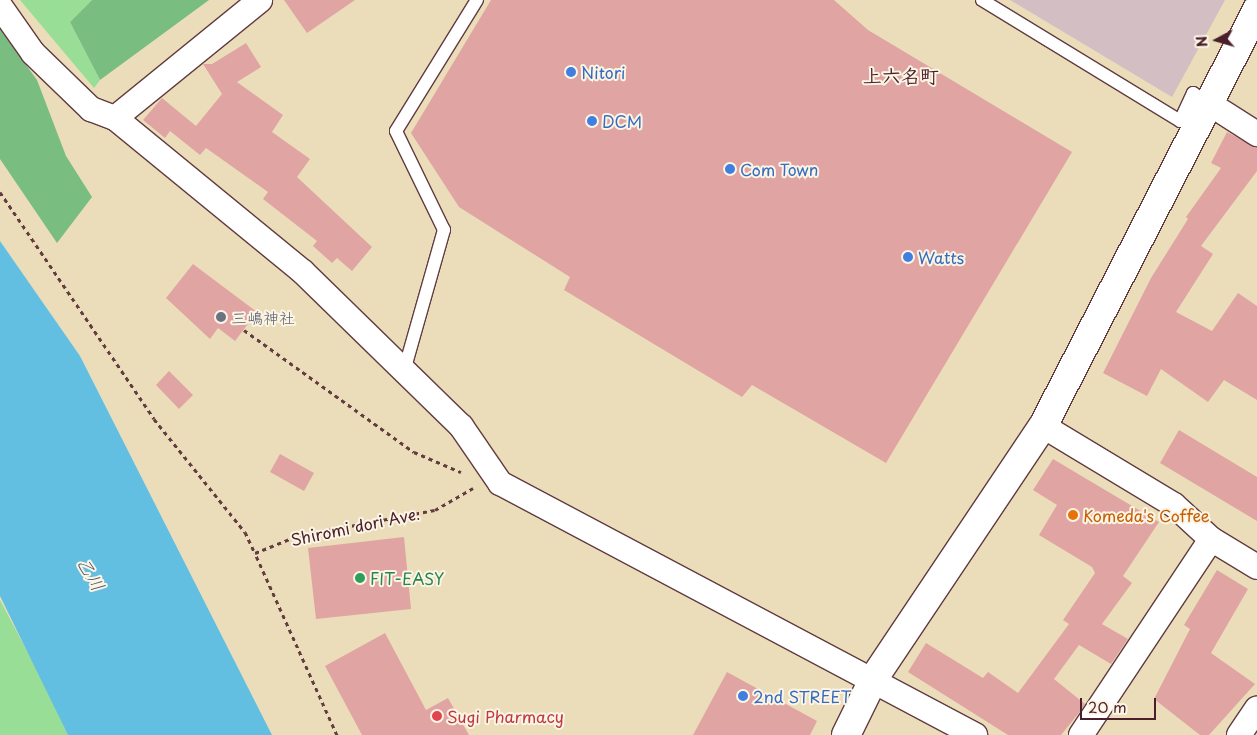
<!DOCTYPE html>
<html>
<head>
<meta charset="utf-8">
<style>
	body { margin:0 }
	#map { position:relative; width:1257px; height:735px; overflow:hidden; background:#ebddba; font-family:"Playpen Sans","Klee One",sans-serif }
	div>[style] { position:absolute }
	.industrial>* { inset:0; background:#d2bec3 }
	.green>* { inset:0; background:#99de97 }
	.forest>* { inset:0; background:#7abd80 }
	.water>* { inset:0; background:#63bfe1 }
	.building>* { inset:0; background:#e0a5a3 }
	.path>* { height:3px; margin-top:-1.5px; transform-origin:0; background:repeating-linear-gradient(90deg,#623c40 0 4px,transparent 0 8px) }
	.roads { filter:drop-shadow(1px 0 #623c40) drop-shadow(-1px 0 #623c40) drop-shadow(0 1px #623c40) drop-shadow(0 -1px #623c40) }
	.service>* { height:12px; margin:-6px; padding:0 6px; transform-origin:6px; border-radius:6px; background:#fff }
	.minor>* { height:24px; margin:-12px; padding:0 12px; transform-origin:12px; border-radius:12px; background:#fff }
	.tertiary>* { height:28px; margin:-14px; padding:0 14px; transform-origin:14px; border-radius:14px; background:#fff }
	.dots>* { width:14px; height:14px; translate:-50% -50%; box-sizing:border-box; border:2px solid #fcf5e5; border-radius:50% }
	span { translate:-50% -50%; white-space:nowrap; text-align:center; line-height:1.15; -webkit-text-stroke:4px #fcf5e5; paint-order:stroke }
	.shop-label { font-size:16px; color:#366cbe }
	.left { translate:0 -50%; text-align:left }
	.worship-label { font-size:16px; color:#5b616d }
	.food-label { font-size:16px; color:#c56008 }
	.street-label { font-size:16px; color:#4a1f2b }
	.leisure-label { font-size:16px; color:#27864d }
	.health-label { font-size:16px; color:#be3a42 }
	.water-label { font-size:18px; color:#53576b; font-style:italic }
	.quarter-label { font-size:19px; color:#4a1f2b; font-weight:700 }
	.north { position:absolute; left:1192px; top:15px; width:50px; height:50px; -webkit-text-stroke:4px #fcf5e5; paint-order:stroke; rotate:264deg; font-size:14px; font-weight:700; line-height:20px; text-align:center; color:#4a1f2b }
	.north::after { content:''; display:block; margin:auto; width:18px; height:22px; background:#4a1f2b; clip-path:polygon(50% 0,100% 100%,50% 72%,0 100%) }
	.scale { position:absolute; left:1080px; top:698px; width:76px; height:22px; box-sizing:border-box; border:2px solid #4a1f2b; border-top:0; padding-left:6px; font-size:15px; line-height:18px; white-space:nowrap; color:#4a1f2b; -webkit-text-stroke:4px #fcf5e5; paint-order:stroke }
</style>
</head>
<body>
<div id="map">
	<div class="industrial">
		<i style="clip-path:polygon(1010px 0,1225px 0,1172px 97px)"></i>
	</div>
	<div class="green">
		<i style="clip-path:polygon(20px 0,92px 0,70px 22px,100px 80px,94px 88px)"></i>
		<i style="clip-path:polygon(0 600px,45px 685px,68px 735px,0 735px)"></i>
	</div>
	<div class="forest">
		<i style="clip-path:polygon(92px 0,209px 0,100px 80px,70px 22px)"></i>
		<i style="clip-path:polygon(0 29px,37px 80px,66px 156px,92px 197px,57px 243px,0 159px)"></i>
	</div>
	<div class="water">
		<i style="clip-path:polygon(0 241px,80px 356px,272px 735px,68px 735px,0 596px)"></i>
	</div>
	<div class="building">
		<i style="clip-path:polygon(284px 0,355px 0,307px 33px)"></i>
		<i style="clip-path:polygon(491px 0,834px 0,868px 30px,1072px 152px,886px 463px,752px 385px,742px 397px,564px 290px,570px 277px,459px 207px,411px 133px)"></i>
		<i style="clip-path:polygon(246px 43px,261px 67px,237px 82px,283px 115px,272px 132px,310px 159px,297px 177px,372px 247px,352px 271px,337px 258px,332px 263px,313px 246px,317px 241px,263px 199px,268px 192px,206px 148px,200px 155px,170px 131px,165px 138px,143px 120px,162px 98px,196px 126px,222px 94px,203px 64px,212px 64px)"></i>
		<i style="clip-path:polygon(1227px 132px,1257px 148px,1257px 171px,1201px 246px,1213px 254px,1176px 312px,1212px 331px,1238px 293px,1257px 306px,1257px 400px,1224px 380px,1208px 402px,1161px 369px,1147px 396px,1103px 373px,1151px 278px,1188px 219px,1186px 217px,1221px 168px,1211px 163px)"></i>
		<i style="clip-path:polygon(193px 264px,257px 312px,235px 341px,218px 328px,210px 339px,166px 298px)"></i>
		<i style="clip-path:polygon(169px 371px,193px 395px,179px 409px,156px 385px)"></i>
		<i style="clip-path:polygon(1179px 430px,1257px 477px,1257px 521px,1160px 463px)"></i>
		<i style="clip-path:polygon(280px 454px,314px 473px,304px 491px,270px 472px)"></i>
		<i style="clip-path:polygon(1053px 459px,1159px 522px,1123px 576px,1132px 583px,1102px 624px,1128px 639px,1111px 664px,1079px 645px,1054px 679px,1085px 704px,1082px 709px,1061px 735px,1008px 735px,908px 672px,926px 643px,983px 678px,988px 672px,1018px 693px,1069px 624px,1063px 620px,1095px 573px,1092px 567px,1039px 535px,1057px 505px,1033px 490px)"></i>
		<i style="clip-path:polygon(404px 537px,411px 609px,316px 619px,308px 548px)"></i>
		<i style="clip-path:polygon(1217px 570px,1248px 589px,1211px 653px,1255px 684px,1209px 735px,1200px 735px,1154px 699px,1190px 629px,1184px 625px)"></i>
		<i style="clip-path:polygon(385px 633px,426px 710px,448px 698px,469px 735px,362px 735px,325px 666px)"></i>
		<i style="clip-path:polygon(727px 672px,817px 721px,810px 735px,693px 735px)"></i>
	</div>
	<div class="path">
		<i style="left:0;top:192px;width:274px;rotate:55.8deg"></i>
		<i style="left:154px;top:419px;width:145px;rotate:51.2deg"></i>
		<i style="left:245px;top:532px;width:23px;rotate:65deg"></i>
		<i style="left:244px;top:330px;width:209px;rotate:35.7deg"></i>
		<i style="left:414px;top:452px;width:51px;rotate:23.1deg"></i>
		<i style="left:337px;top:735px;width:200px;rotate:-114.3deg"></i>
		<i style="left:255px;top:553px;width:45px;rotate:-22deg"></i>
		<i style="left:297px;top:536px;width:140px;rotate:-10.7deg"></i>
		<i style="left:435px;top:510px;width:44px;rotate:-30.1deg"></i>
	</div>
	<div class="roads">
		<div class="service">
			<i style="left:982px;top:0;width:232px;rotate:31.4deg"></i>
			<i style="left:1180px;top:121px;width:31px;rotate:-65deg"></i>
			<i style="left:1193px;top:93px;width:20px;rotate:33deg"></i>
			<i style="left:404px;top:371px;width:147px;rotate:-74.2deg"></i>
			<i style="left:444px;top:230px;width:110px;rotate:-115.9deg"></i>
			<i style="left:396px;top:131px;width:154px;rotate:-58.3deg"></i>
		</div>
		<div class="minor">
			<i style="left:0;top:6px;width:57px;rotate:54.9deg"></i>
			<i style="left:33px;top:53px;width:81px;rotate:44deg"></i>
			<i style="left:91px;top:109px;width:26px;rotate:21deg"></i>
			<i style="left:115px;top:118px;width:243px;rotate:39.3deg"></i>
			<i style="left:303px;top:272px;width:221px;rotate:44.3deg"></i>
			<i style="left:461px;top:426px;width:69px;rotate:55.6deg"></i>
			<i style="left:500px;top:483px;width:538px;rotate:27.95deg"></i>
			<i style="left:1210px;top:104px;width:56px;rotate:32.6deg"></i>
			<i style="left:115px;top:118px;width:187px;rotate:-39.1deg"></i>
			<i style="left:1043px;top:426px;width:153px;rotate:31.1deg"></i>
			<i style="left:1174px;top:505px;width:50px;rotate:42.6deg"></i>
			<i style="left:1211px;top:539px;width:54px;rotate:31.3deg"></i>
			<i style="left:1081px;top:735px;width:235px;rotate:-56.4deg"></i>
			<i style="left:1239px;top:735px;width:32px;rotate:-56deg"></i>
		</div>
		<div class="tertiary">
			<i style="left:846px;top:735px;width:64px;rotate:-63.8deg"></i>
			<i style="left:874px;top:678px;width:303px;rotate:-56.2deg"></i>
			<i style="left:1043px;top:426px;width:469px;rotate:-62.8deg"></i>
		</div>
	</div>
	<div class="dots">
		<i style="left:571px;top:72px;background:#3f7fe0"></i>
		<i style="left:592px;top:121px;background:#3f7fe0"></i>
		<i style="left:730px;top:169px;background:#3f7fe0"></i>
		<i style="left:908px;top:257px;background:#3f7fe0"></i>
		<i style="left:221px;top:317px;background:#6b7280"></i>
		<i style="left:1073px;top:515px;background:#e8710a"></i>
		<i style="left:360px;top:578px;background:#2e9e5b"></i>
		<i style="left:743px;top:696px;background:#3f7fe0"></i>
		<i style="left:437px;top:716px;background:#e0444e"></i>
	</div>
	<div class="shop-label">
		<span class="left" style="left:581px;top:72px">Nitori</span>
		<span class="left" style="left:602px;top:121px">DCM</span>
		<span class="left" style="left:740px;top:169px">Com Town</span>
		<span class="left" style="left:918px;top:257px">Watts</span>
		<span class="left" style="left:753px;top:696px">2nd STREET</span>
	</div>
	<div class="worship-label">
		<span class="left" style="left:231px;top:317px">三嶋神社</span>
	</div>
	<div class="food-label">
		<span class="left" style="left:1083px;top:515px">Komeda's Coffee</span>
	</div>
	<div class="street-label">
		<span style="left:355px;top:526px;rotate:-12deg">Shiromi dori Ave.</span>
	</div>
	<div class="leisure-label">
		<span class="left" style="left:370px;top:578px">FIT-EASY</span>
	</div>
	<div class="health-label">
		<span class="left" style="left:447px;top:716px">Sugi Pharmacy</span>
	</div>
	<div class="water-label">
		<span style="left:91px;top:574px;rotate:60deg">乙川</span>
	</div>
	<div class="quarter-label">
		<span style="left:901px;top:76px">上六名町</span>
	</div>
	<div class="north">N</div>
	<div class="scale">20 m</div>
</div>
</body>
</html>
